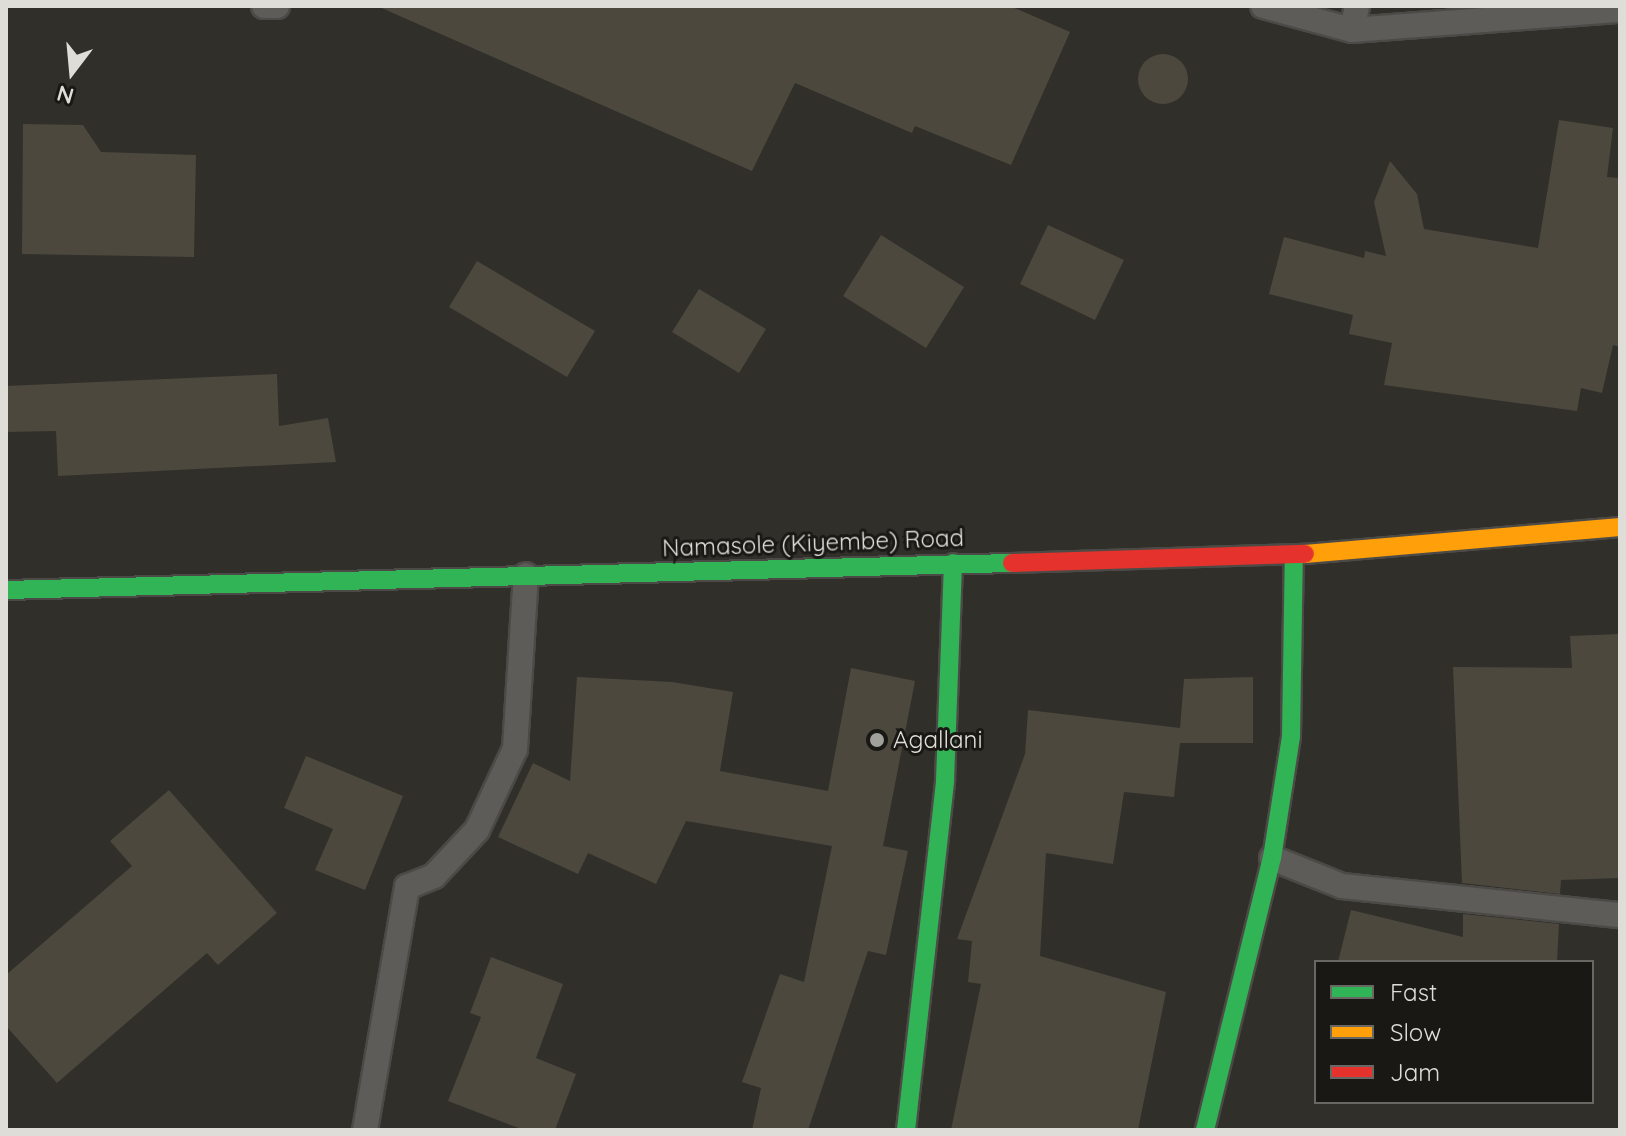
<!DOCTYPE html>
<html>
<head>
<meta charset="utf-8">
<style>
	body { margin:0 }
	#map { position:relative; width:1626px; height:1136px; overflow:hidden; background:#302f2a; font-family:Quicksand,sans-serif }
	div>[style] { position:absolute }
	.building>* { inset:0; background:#4c483e }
	.round { border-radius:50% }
	.roads { filter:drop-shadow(2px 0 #4c4a46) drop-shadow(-2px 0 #4c4a46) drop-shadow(0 2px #4c4a46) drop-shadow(0 -2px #4c4a46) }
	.lane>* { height:24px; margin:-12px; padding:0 12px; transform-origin:12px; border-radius:12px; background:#5d5c59 }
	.fast>* { height:18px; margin:-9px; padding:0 9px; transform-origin:9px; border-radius:9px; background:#30b455 }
	.slow>* { height:18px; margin:-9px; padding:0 9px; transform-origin:9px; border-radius:9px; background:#ff9f0a }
	.jam>* { height:18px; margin:-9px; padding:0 9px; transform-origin:9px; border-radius:9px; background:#e5322d }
	.dots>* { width:22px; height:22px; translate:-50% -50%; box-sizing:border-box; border:4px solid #191814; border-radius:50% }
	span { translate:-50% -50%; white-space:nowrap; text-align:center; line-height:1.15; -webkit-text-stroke:6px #191814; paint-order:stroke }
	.street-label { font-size:24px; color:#dfddd7 }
	.poi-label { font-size:24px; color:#dfddd7 }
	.left { translate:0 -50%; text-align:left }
	.frame { position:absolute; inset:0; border:8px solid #dfddd7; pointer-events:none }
	.legend { position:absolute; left:1314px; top:960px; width:280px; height:144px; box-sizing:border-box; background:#191814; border:2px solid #686762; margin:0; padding:10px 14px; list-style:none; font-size:24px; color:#dfddd7 }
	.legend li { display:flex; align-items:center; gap:16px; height:40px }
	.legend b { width:40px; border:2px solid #686762 }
	.north { position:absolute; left:32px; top:32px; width:80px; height:80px; -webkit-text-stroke:6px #191814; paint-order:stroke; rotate:196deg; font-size:22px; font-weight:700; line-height:32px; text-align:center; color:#dfddd7 }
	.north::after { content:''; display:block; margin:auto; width:28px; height:36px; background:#dfddd7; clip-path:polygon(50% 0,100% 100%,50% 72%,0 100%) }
</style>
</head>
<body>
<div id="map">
	<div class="building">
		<i style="clip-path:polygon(377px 6px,1010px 6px,1070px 32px,1011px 165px,915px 126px,912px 133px,795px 83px,752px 171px)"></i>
		<i class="round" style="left:1138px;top:54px;width:50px;height:50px"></i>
		<i style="clip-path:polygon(1559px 120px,1613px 128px,1607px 177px,1620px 178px,1620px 347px,1613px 345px,1602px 393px,1581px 388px,1577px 411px,1384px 385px,1392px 343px,1349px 334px,1353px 315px,1269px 294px,1284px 237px,1364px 258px,1365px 251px,1386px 256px,1374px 202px,1390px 161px,1417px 194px,1424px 229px,1538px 248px)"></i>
		<i style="clip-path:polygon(23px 124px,83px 125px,101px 152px,196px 155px,194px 257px,22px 254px)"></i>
		<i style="clip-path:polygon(1048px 225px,1124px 260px,1095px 320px,1020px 284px)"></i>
		<i style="clip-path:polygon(881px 235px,964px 287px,926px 348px,843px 296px)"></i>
		<i style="clip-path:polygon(477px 261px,595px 331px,567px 377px,449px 307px)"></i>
		<i style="clip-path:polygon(699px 289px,766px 329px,739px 373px,672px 332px)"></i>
		<i style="clip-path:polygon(277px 374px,279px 426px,328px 418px,336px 462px,58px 476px,56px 431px,6px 432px,6px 386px)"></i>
		<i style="clip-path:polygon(1620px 634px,1620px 878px,1561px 880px,1560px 894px,1462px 883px,1453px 667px,1572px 668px,1570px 636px)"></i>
		<i style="clip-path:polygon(851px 668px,915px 681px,883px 846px,908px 851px,886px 955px,868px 951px,808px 1130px,752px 1130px,761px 1088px,742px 1082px,780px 974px,804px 982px,832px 846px,686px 821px,656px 884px,588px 853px,578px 874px,498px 837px,533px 763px,570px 781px,577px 677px,672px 682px,733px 692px,720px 771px,828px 791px)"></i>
		<i style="clip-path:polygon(1253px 677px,1253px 743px,1180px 743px,1174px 797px,1124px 792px,1113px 864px,1046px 853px,1040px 956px,1166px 992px,1138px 1130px,951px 1130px,981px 984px,968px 982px,972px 941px,957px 939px,1025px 754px,1028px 710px,1180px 728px,1184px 679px)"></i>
		<i style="clip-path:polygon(306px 756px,403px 796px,365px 890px,315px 870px,333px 829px,284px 808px)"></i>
		<i style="clip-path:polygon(169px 790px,277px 913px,218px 965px,207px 953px,57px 1083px,6px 1026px,6px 975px,132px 866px,110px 841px)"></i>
		<i style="clip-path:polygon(1351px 910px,1463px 937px,1463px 914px,1559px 924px,1557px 962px,1338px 962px)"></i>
		<i style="clip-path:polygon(491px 957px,563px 984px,536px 1058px,576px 1074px,555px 1130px,524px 1130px,448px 1101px,481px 1017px,470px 1013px)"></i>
	</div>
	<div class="roads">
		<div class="lane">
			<i style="left:264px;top:6px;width:13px"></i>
			<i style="left:1263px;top:6px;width:92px;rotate:15.1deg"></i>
			<i style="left:1352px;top:30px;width:25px;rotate:-78deg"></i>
			<i style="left:1352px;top:30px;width:269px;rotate:-4.3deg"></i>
			<i style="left:1272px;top:858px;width:75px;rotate:21.8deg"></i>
			<i style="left:1342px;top:886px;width:280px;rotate:6deg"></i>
			<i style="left:365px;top:1130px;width:247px;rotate:-80.2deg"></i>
			<i style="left:407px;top:887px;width:29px;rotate:-22deg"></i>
			<i style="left:434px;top:876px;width:63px;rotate:-46.9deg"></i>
			<i style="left:477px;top:830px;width:89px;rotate:-64.9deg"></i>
			<i style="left:515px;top:749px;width:174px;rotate:-86.4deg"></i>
		</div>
		<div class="fast">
			<i style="left:6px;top:590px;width:1006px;rotate:-1.54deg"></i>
			<i style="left:906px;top:1130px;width:351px;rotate:-83.6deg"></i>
			<i style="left:945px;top:781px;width:218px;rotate:-87.9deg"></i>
			<i style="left:1205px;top:1130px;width:280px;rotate:-76.2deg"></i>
			<i style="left:1272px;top:858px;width:123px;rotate:-81.1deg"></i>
			<i style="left:1291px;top:736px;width:181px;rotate:-89.1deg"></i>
		</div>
		<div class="slow">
			<i style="left:1305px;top:554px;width:316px;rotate:-4.9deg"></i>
		</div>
		<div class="jam">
			<i style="left:1012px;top:563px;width:293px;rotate:-1.8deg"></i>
		</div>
	</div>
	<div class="dots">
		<i style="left:877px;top:740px;background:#a2a09a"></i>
	</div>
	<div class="street-label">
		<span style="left:813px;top:543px;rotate:-2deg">Namasole (Kiyembe) Road</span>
	</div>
	<div class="poi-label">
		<span class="left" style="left:893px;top:740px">Agallani</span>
	</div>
	<div class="frame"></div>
	<ul class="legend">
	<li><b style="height:10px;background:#30b455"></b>Fast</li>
	<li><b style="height:10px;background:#ff9f0a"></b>Slow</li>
	<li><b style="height:10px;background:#e5322d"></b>Jam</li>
	</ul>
	<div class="north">N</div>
</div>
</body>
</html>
